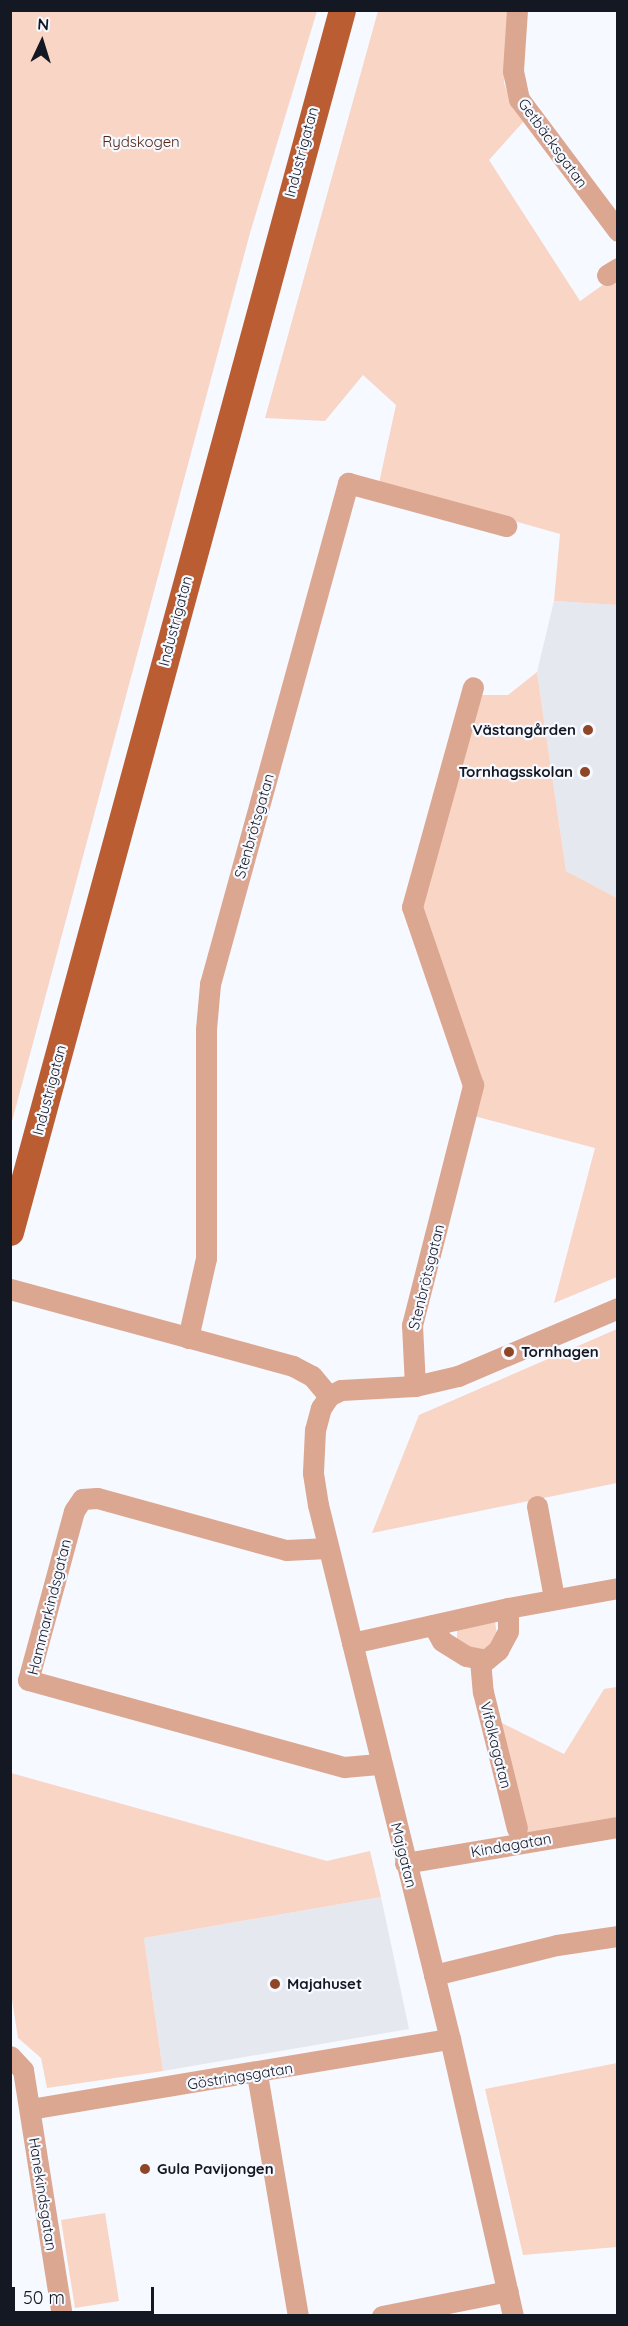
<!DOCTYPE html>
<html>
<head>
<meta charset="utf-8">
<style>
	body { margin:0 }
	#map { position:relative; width:628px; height:2326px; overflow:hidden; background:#f6f9ff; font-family:Quicksand,sans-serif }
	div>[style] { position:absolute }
	.built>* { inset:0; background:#e5e8ef }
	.green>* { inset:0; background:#f9d5c6 }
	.minor>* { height:21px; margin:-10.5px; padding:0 10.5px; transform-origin:10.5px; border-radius:10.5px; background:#dca791 }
	.major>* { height:27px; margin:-13.5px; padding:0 13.5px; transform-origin:13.5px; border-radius:13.5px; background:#bb5d33 }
	.dots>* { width:16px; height:16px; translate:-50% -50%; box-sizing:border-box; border:3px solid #f6f9ff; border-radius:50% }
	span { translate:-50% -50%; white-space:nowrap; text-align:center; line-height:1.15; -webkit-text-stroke:4.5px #f6f9ff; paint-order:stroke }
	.park-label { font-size:15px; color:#542611 }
	.street-label { font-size:15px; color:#141823 }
	.poi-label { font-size:15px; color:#141823; font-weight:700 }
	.right { translate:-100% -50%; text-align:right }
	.left { translate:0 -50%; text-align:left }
	.frame { position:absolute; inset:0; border:12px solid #141823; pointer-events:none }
	.north { position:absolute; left:12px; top:12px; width:60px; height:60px; -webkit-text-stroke:4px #f6f9ff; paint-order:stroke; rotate:4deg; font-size:16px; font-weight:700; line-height:24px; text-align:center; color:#141823 }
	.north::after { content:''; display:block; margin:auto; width:21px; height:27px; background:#141823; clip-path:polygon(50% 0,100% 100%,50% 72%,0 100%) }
	.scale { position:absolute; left:12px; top:2287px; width:142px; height:27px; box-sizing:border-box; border:3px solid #141823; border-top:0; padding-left:8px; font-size:18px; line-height:21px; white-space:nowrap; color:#141823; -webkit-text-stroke:4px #f6f9ff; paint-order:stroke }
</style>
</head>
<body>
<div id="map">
	<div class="built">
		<i style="clip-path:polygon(554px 601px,617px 605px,617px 898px,566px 871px,537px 672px)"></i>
		<i style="clip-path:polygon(381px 1897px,409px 2029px,163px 2071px,144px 1938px)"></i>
	</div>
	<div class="green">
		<i style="clip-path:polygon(11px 10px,317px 11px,250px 233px,11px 1125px)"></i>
		<i style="clip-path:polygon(378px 11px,508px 11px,504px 83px,511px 104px,524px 121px,489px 160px,580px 301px,617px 275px,617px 605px,554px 601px,560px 534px,379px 483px,396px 405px,363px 375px,325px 421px,265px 418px)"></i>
		<i style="clip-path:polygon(537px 672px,566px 871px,617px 898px,617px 1277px,554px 1303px,595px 1148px,474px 1116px,420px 910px,479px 695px,508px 695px)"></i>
		<i style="clip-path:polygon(617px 1329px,617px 1483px,372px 1533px,419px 1415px)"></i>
		<i style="clip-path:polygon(495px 1621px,497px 1635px,487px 1648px,475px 1651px,457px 1639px,457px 1628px)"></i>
		<i style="clip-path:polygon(617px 1687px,617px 1818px,526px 1834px,496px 1720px,564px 1754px,604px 1689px)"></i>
		<i style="clip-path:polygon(11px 1773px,327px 1861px,370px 1851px,381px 1897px,144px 1938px,163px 2071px,47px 2088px,41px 2058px,18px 2038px,11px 1993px)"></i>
		<i style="clip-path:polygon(617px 2063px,617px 2247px,523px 2255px,485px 2089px)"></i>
		<i style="clip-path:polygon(105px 2213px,119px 2301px,75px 2308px,61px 2220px)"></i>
	</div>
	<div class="minor">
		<i style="left:517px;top:10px;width:61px;rotate:93.8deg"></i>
		<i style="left:513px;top:71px;width:29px;rotate:78deg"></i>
		<i style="left:519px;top:99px;width:165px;rotate:53.1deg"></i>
		<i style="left:607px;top:275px;width:13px;rotate:-32deg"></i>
		<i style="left:10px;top:1289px;width:293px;rotate:15.2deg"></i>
		<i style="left:293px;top:1366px;width:21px;rotate:28deg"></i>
		<i style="left:312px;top:1376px;width:26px;rotate:50deg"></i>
		<i style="left:188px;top:1338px;width:82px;rotate:-77.3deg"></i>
		<i style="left:206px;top:1258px;width:229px;rotate:-90deg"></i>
		<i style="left:206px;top:1029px;width:45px;rotate:-84.9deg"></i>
		<i style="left:210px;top:984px;width:520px;rotate:-74.6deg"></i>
		<i style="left:348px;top:483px;width:164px;rotate:15.2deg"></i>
		<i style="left:415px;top:1386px;width:61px;rotate:-92.8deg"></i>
		<i style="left:412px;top:1325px;width:248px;rotate:-75.7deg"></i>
		<i style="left:473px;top:1085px;width:188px;rotate:-108.9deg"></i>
		<i style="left:412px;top:907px;width:228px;rotate:-74.5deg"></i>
		<i style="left:537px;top:1506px;width:94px;rotate:79.5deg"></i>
		<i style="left:328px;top:1548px;width:42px;rotate:177.3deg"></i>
		<i style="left:286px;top:1550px;width:196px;rotate:-164.6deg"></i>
		<i style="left:97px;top:1498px;width:15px;rotate:176deg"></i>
		<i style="left:82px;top:1499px;width:14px;rotate:124deg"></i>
		<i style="left:74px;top:1511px;width:175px;rotate:105.2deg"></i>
		<i style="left:28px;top:1680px;width:328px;rotate:15.4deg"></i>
		<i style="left:344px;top:1767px;width:37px;rotate:-5deg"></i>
		<i style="left:433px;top:1625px;width:18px;rotate:61deg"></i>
		<i style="left:442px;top:1641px;width:28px;rotate:32deg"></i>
		<i style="left:466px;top:1656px;width:20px;rotate:11deg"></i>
		<i style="left:486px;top:1660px;width:16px;rotate:-40deg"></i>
		<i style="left:498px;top:1650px;width:21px;rotate:-62deg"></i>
		<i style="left:508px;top:1631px;width:23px;rotate:-90deg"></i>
		<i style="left:352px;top:1643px;width:160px;rotate:-12.6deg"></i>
		<i style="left:508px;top:1608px;width:112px;rotate:-10.3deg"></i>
		<i style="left:480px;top:1660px;width:32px;rotate:85deg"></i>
		<i style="left:483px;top:1692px;width:140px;rotate:76deg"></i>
		<i style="left:405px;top:1863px;width:216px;rotate:-9.6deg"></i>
		<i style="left:434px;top:1975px;width:127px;rotate:-13.7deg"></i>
		<i style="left:557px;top:1945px;width:62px;rotate:-8.4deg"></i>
		<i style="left:10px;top:2056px;width:19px;rotate:47deg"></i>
		<i style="left:23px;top:2070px;width:249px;rotate:81deg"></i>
		<i style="left:257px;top:2074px;width:245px;rotate:80.4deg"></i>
		<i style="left:30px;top:2109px;width:426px;rotate:-9.5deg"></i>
		<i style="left:382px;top:2316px;width:128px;rotate:-11.2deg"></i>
		<i style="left:513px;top:2316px;width:284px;rotate:-102.8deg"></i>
		<i style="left:450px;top:2039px;width:550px;rotate:-103.88deg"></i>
		<i style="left:318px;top:1505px;width:33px;rotate:-99deg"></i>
		<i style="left:313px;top:1472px;width:42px;rotate:-87.3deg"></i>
		<i style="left:315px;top:1430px;width:23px;rotate:-75deg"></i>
		<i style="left:321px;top:1408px;width:14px;rotate:-56deg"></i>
		<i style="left:329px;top:1396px;width:13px;rotate:-27deg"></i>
		<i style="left:341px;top:1390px;width:74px;rotate:-3.1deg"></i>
		<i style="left:415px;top:1386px;width:44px;rotate:-13.1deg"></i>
		<i style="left:458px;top:1376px;width:174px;rotate:-23deg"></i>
	</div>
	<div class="major">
		<i style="left:10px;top:1232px;width:1266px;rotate:-74.8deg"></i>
	</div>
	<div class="dots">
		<i style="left:588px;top:730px;background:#8f4626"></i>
		<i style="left:585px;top:772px;background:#8f4626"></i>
		<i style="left:509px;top:1352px;background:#8f4626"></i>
		<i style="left:275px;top:1984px;background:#8f4626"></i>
		<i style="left:145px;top:2169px;background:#8f4626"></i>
	</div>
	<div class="park-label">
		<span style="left:141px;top:142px">Rydskogen</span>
	</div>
	<div class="street-label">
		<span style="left:553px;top:143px;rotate:54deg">Getbäcksgatan</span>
		<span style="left:301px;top:152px;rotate:-75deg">Industrigatan</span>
		<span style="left:175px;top:621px;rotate:-75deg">Industrigatan</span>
		<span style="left:254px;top:826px;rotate:-74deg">Stenbrötsgatan</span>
		<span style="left:49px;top:1090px;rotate:-75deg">Industrigatan</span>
		<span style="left:426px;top:1277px;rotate:-76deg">Stenbrötsgatan</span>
		<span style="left:49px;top:1607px;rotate:-76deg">Hammarkindsgatan</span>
		<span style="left:496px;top:1745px;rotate:76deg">Vifolkagatan</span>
		<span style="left:511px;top:1845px;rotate:-10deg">Kindagatan</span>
		<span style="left:404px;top:1855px;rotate:76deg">Majgatan</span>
		<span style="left:240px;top:2076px;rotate:-9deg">Göstringsgatan</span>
		<span style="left:43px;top:2194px;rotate:81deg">Hanekindsgatan</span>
	</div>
	<div class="poi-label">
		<span class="right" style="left:576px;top:730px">Västangården</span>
		<span class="right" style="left:573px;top:772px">Tornhagsskolan</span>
		<span class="left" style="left:521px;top:1352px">Tornhagen</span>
		<span class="left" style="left:287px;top:1984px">Majahuset</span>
		<span class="left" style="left:157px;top:2169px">Gula Pavijongen</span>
	</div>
	<div class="frame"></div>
	<div class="north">N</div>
	<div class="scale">50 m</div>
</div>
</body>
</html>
